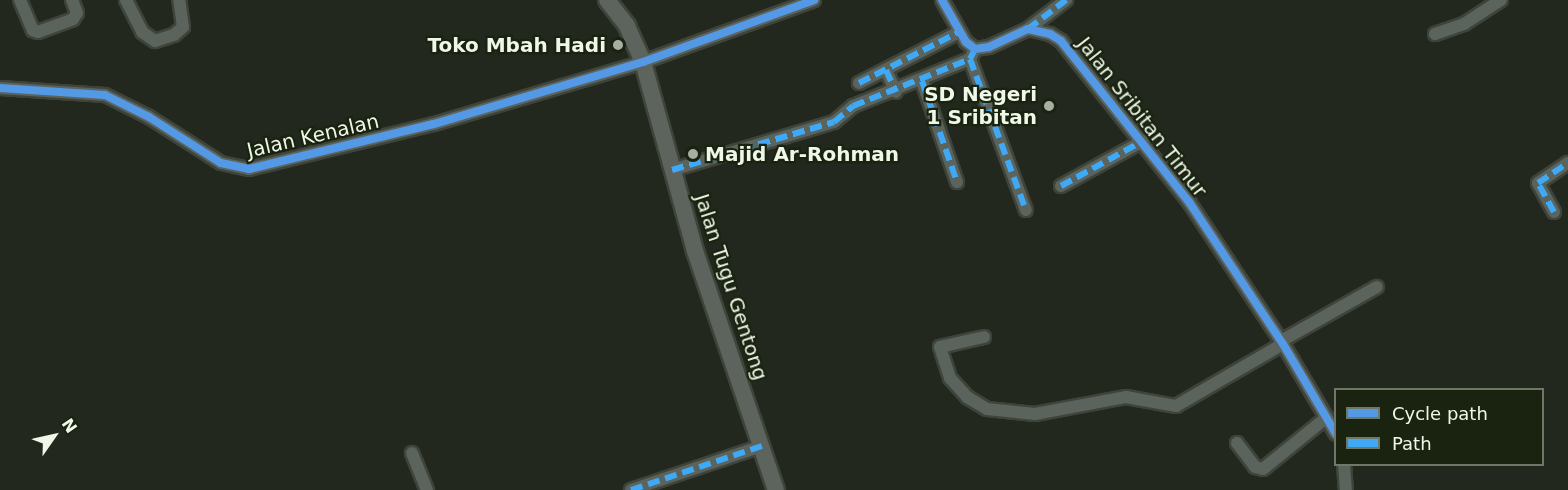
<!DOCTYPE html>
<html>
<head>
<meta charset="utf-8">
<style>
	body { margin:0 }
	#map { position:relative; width:1568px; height:490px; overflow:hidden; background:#22281d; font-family:"DejaVu Sans",sans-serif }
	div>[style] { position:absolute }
	.roads { filter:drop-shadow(2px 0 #3f443a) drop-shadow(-2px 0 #3f443a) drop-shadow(0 2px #3f443a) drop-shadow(0 -2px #3f443a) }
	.minor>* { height:12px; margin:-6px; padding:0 6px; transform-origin:6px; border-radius:6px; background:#5b635d }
	.secondary>* { height:16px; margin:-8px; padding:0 8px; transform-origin:8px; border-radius:8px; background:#5d645e }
	.quiet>* { height:6px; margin-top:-3px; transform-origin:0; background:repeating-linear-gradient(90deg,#3fa9f5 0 12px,transparent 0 18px) }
	.cycleway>* { height:8px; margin:-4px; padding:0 4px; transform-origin:4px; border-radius:4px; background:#5399e6 }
	.dots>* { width:16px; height:16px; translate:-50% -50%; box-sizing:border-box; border:3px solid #19230f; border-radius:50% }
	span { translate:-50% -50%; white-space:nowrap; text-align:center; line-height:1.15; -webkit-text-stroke:4.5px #19230f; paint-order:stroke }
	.poi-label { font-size:20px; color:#eff7e9; font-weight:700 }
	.right { translate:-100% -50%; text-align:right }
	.left { translate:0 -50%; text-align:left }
	.street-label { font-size:20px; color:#eff7e9 }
	.legend { position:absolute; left:1334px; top:388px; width:210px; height:78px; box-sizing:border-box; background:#19230f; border:2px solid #6f7866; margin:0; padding:8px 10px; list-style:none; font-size:18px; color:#eff7e9 }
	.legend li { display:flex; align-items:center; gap:12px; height:30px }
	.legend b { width:30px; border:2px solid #6f7866 }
	.north { position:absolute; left:24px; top:406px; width:60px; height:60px; -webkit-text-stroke:4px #19230f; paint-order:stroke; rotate:56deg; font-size:16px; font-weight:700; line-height:24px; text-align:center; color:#eff7e9 }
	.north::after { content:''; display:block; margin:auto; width:21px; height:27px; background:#eff7e9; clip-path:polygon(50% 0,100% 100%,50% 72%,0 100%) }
</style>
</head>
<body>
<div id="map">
	<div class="roads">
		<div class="minor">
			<i style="left:20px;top:0;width:33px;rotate:67deg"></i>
			<i style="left:33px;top:30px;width:5px;rotate:22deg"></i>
			<i style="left:38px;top:32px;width:37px;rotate:-20deg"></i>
			<i style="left:73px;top:19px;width:7px;rotate:-56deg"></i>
			<i style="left:77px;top:13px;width:14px;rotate:-111deg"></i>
			<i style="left:126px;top:0;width:36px;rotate:63deg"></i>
			<i style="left:142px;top:32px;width:16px;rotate:35deg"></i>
			<i style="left:155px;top:41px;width:20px;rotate:-18deg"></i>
			<i style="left:174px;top:35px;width:12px;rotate:-42deg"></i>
			<i style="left:183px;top:27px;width:27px;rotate:-98deg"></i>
			<i style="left:942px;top:0;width:48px;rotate:60.3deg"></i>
			<i style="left:966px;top:42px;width:11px;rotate:38deg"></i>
			<i style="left:975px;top:49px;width:14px;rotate:-8deg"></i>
			<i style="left:989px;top:47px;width:43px;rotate:-24.8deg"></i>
			<i style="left:1028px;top:29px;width:23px;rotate:13deg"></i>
			<i style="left:1050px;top:34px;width:13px;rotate:32deg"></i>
			<i style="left:1061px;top:41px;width:206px;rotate:51.5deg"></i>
			<i style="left:1189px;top:202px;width:170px;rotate:56.5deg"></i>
			<i style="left:1283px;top:344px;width:104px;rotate:59.5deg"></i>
			<i style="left:1028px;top:29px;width:48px;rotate:-37.3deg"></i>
			<i style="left:1435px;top:34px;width:31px;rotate:-19deg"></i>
			<i style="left:1464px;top:24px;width:44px;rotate:-33deg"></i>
			<i style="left:970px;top:59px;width:161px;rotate:69.7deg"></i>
			<i style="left:886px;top:70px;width:24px;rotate:66deg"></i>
			<i style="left:922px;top:81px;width:107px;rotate:70.9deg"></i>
			<i style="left:859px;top:83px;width:112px;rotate:-27deg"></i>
			<i style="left:0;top:88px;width:105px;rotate:3.8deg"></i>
			<i style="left:105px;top:95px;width:49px;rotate:26.6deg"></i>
			<i style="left:149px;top:117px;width:85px;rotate:32.6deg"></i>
			<i style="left:221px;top:163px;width:29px;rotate:12deg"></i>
			<i style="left:249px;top:169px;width:190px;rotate:-13.7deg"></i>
			<i style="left:434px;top:124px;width:218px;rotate:-16.5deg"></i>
			<i style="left:643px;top:62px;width:182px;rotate:-19.9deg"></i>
			<i style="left:672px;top:170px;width:169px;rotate:-16.5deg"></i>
			<i style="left:834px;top:122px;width:25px;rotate:-40deg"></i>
			<i style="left:853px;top:106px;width:126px;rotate:-21.9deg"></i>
			<i style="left:970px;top:59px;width:11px;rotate:-63deg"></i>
			<i style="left:1061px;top:186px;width:94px;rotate:-28.8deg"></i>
			<i style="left:1554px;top:212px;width:33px;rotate:-119deg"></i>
			<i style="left:1538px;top:183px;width:36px;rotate:-34deg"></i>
			<i style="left:984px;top:337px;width:45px;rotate:167.2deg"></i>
			<i style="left:940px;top:347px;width:33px;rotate:72deg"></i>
			<i style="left:950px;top:378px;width:25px;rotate:48deg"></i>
			<i style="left:967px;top:397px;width:23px;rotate:31deg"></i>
			<i style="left:987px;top:409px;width:48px;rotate:5.9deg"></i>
			<i style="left:1035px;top:414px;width:93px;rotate:-10.6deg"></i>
			<i style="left:1126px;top:397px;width:51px;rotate:10.2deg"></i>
			<i style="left:1176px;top:406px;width:124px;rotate:-30.1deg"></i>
			<i style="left:1281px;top:341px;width:110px;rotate:-29.4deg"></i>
			<i style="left:1237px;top:443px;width:30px;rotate:53deg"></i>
			<i style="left:1255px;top:467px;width:8px;rotate:14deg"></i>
			<i style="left:1263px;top:469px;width:82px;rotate:-39.1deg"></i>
			<i style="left:412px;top:453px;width:40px;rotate:68deg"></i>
			<i style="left:1344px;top:464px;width:26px;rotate:86deg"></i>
			<i style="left:631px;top:490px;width:138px;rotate:-18.6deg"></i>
		</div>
		<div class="secondary">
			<i style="left:607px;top:0;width:33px;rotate:52deg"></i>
			<i style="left:627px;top:26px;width:39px;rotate:66deg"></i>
			<i style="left:643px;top:62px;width:196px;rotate:74.6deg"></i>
			<i style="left:695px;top:251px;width:252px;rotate:71.3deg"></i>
		</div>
	</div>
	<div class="quiet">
		<i style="left:1028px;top:29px;width:48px;rotate:-37.3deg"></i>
		<i style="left:970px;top:59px;width:161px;rotate:69.7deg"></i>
		<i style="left:886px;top:70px;width:24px;rotate:66deg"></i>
		<i style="left:922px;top:81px;width:107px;rotate:70.9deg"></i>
		<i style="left:859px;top:83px;width:112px;rotate:-27deg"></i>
		<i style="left:672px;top:170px;width:169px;rotate:-16.5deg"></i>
		<i style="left:834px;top:122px;width:25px;rotate:-40deg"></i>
		<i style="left:853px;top:106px;width:126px;rotate:-21.9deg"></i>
		<i style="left:970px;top:59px;width:11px;rotate:-63deg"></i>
		<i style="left:1061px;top:186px;width:94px;rotate:-28.8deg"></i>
		<i style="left:1554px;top:212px;width:33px;rotate:-119deg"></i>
		<i style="left:1538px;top:183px;width:36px;rotate:-34deg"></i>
		<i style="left:631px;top:490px;width:138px;rotate:-18.6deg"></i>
	</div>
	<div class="cycleway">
		<i style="left:942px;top:0;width:48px;rotate:60.3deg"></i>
		<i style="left:966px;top:42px;width:11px;rotate:38deg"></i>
		<i style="left:975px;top:49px;width:14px;rotate:-8deg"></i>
		<i style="left:989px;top:47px;width:43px;rotate:-24.8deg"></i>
		<i style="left:1028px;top:29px;width:23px;rotate:13deg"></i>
		<i style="left:1050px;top:34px;width:13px;rotate:32deg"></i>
		<i style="left:1061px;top:41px;width:206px;rotate:51.5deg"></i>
		<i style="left:1189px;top:202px;width:170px;rotate:56.5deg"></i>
		<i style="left:1283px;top:344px;width:104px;rotate:59.5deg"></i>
		<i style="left:0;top:88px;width:105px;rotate:3.8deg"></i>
		<i style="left:105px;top:95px;width:49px;rotate:26.6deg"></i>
		<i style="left:149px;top:117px;width:85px;rotate:32.6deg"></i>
		<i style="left:221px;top:163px;width:29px;rotate:12deg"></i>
		<i style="left:249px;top:169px;width:190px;rotate:-13.7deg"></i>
		<i style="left:434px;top:124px;width:218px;rotate:-16.5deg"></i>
		<i style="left:643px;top:62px;width:182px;rotate:-19.9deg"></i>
	</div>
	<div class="dots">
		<i style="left:618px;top:45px;background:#a7afa2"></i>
		<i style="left:1049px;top:106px;background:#a7afa2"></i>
		<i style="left:693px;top:154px;background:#a7afa2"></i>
	</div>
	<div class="poi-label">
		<span class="right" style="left:606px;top:45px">Toko Mbah Hadi</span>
		<span class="right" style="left:1037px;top:106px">SD Negeri<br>1 Sribitan</span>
		<span class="left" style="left:705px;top:154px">Majid Ar-Rohman</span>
	</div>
	<div class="street-label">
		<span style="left:1142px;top:117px;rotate:52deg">Jalan Sribitan Timur</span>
		<span style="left:313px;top:136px;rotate:-13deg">Jalan Kenalan</span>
		<span style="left:731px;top:287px;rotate:72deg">Jalan Tugu Gentong</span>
	</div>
	<ul class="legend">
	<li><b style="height:8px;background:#5399e6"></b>Cycle path</li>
	<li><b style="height:8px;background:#3fa9f5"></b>Path</li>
	</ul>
	<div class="north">N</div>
</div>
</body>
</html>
